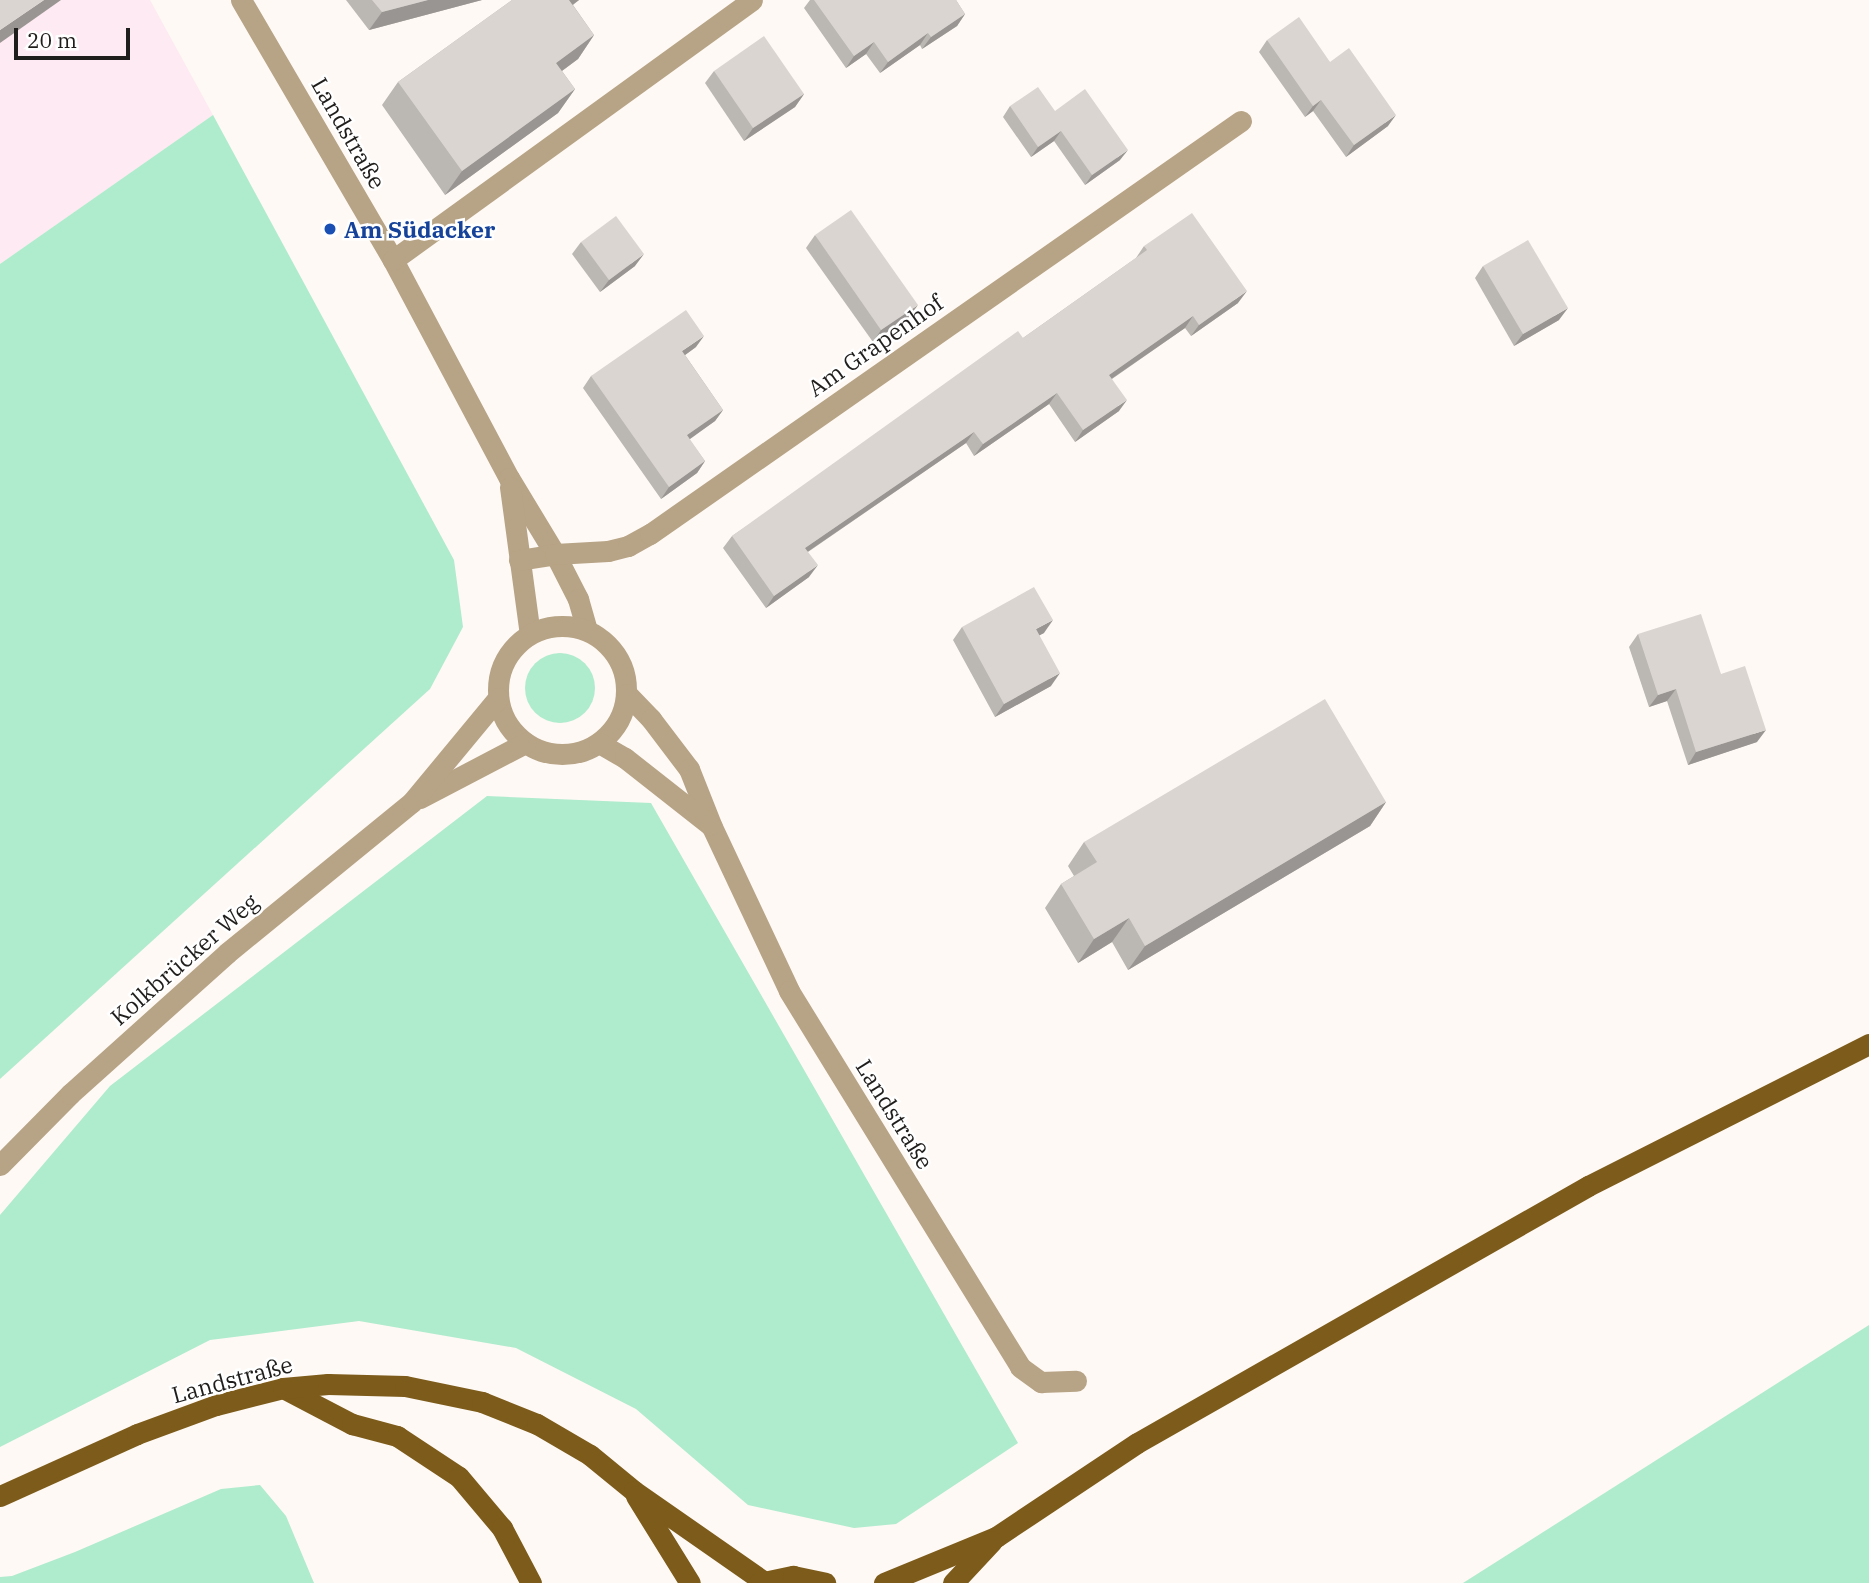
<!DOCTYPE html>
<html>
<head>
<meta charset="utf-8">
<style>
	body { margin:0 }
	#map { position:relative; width:1869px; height:1583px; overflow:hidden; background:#fef9f4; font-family:"IBM Plex Serif",serif }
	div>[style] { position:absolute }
	.commercial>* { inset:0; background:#feeaf2 }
	.green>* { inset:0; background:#afebcd }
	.round { border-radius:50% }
	.minor>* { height:21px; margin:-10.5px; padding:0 10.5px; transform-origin:10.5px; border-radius:10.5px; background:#b7a385 }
	.minor>.ring { margin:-10.5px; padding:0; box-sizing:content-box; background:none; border:21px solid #b7a385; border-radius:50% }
	.major>* { height:21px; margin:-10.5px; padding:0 10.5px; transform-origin:10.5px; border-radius:10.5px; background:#7d5b1a }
	.wall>* { inset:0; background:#bbb7b3 }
	.shaded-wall>* { inset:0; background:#999592 }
	.building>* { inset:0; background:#dad5d0 }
	.dots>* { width:19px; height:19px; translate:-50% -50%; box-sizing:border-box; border:4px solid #fff; border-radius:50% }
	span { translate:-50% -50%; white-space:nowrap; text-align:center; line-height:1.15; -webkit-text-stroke:5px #fff; paint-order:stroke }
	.street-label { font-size:23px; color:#201e1c }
	.transit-label { font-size:23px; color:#164399; font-weight:700 }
	.left { translate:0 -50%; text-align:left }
	.scale { position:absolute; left:14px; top:28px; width:116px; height:32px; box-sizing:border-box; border:4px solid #201e1c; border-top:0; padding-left:9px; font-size:21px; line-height:24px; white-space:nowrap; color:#201e1c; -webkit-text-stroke:5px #fff; paint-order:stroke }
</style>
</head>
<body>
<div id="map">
	<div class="commercial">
		<i style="clip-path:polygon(0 0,150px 0,213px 115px,0 264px)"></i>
	</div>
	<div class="green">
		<i style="clip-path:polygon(213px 115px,454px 560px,463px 627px,430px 689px,0 1079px,0 264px)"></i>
		<i class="round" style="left:525px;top:653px;width:70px;height:70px"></i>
		<i style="clip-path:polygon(487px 796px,651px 803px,1018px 1443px,896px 1524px,854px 1528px,748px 1505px,636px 1409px,516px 1348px,359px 1321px,210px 1340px,0 1447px,0 1215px,110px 1086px)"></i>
		<i style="clip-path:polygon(1869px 1325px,1869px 1583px,1463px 1583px)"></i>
		<i style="clip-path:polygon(260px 1485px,286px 1516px,314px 1583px,0 1583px,0 1577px,12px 1576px,75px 1552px,221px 1489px)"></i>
	</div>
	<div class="minor">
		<i style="left:241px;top:0;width:301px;rotate:59.7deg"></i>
		<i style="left:393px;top:260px;width:247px;rotate:62deg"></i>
		<i style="left:509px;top:478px;width:89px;rotate:58.8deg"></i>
		<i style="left:555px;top:554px;width:51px;rotate:62.9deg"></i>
		<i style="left:578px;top:599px;width:32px;rotate:74deg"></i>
		<i style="left:393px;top:260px;width:443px;rotate:-35.9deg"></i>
		<i style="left:510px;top:487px;width:148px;rotate:82.3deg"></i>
		<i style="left:519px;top:560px;width:36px;rotate:-9deg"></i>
		<i style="left:555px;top:554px;width:53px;rotate:-3.2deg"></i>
		<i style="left:608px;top:551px;width:21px;rotate:-14deg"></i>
		<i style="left:628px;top:546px;width:25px;rotate:-29deg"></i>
		<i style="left:650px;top:534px;width:721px;rotate:-34.95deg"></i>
		<i class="ring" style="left:498px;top:626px;width:107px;height:107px"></i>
		<i style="left:627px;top:694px;width:35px;rotate:46deg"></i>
		<i style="left:651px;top:719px;width:63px;rotate:52.8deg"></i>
		<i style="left:689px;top:769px;width:62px;rotate:68.4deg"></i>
		<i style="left:712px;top:827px;width:181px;rotate:64.8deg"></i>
		<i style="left:789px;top:991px;width:441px;rotate:58.4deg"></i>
		<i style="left:1020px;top:1367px;width:26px;rotate:36deg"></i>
		<i style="left:1041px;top:1382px;width:35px;rotate:-2deg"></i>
		<i style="left:599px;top:743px;width:30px;rotate:30deg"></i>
		<i style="left:625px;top:758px;width:108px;rotate:38.2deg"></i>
		<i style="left:420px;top:798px;width:119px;rotate:-27.6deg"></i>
		<i style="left:0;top:1165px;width:100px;rotate:-45.4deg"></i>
		<i style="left:70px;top:1094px;width:211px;rotate:-41.9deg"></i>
		<i style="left:227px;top:953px;width:239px;rotate:-39.2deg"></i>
		<i style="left:412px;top:802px;width:135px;rotate:-50.4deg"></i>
	</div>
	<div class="major">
		<i style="left:283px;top:1388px;width:78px;rotate:27.6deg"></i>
		<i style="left:352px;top:1424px;width:47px;rotate:14.9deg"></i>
		<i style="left:397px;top:1436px;width:74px;rotate:33.5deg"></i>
		<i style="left:459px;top:1477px;width:67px;rotate:49.9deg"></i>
		<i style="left:502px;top:1528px;width:62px;rotate:62.2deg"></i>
		<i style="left:0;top:1496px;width:150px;rotate:-24.3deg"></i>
		<i style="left:137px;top:1434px;width:84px;rotate:-20.2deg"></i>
		<i style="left:216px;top:1405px;width:69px;rotate:-14.2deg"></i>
		<i style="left:283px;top:1388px;width:45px;rotate:-5.1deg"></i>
		<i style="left:328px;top:1384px;width:77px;rotate:1.5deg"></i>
		<i style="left:405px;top:1386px;width:79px;rotate:11.7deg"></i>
		<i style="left:482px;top:1402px;width:59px;rotate:21.8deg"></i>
		<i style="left:537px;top:1424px;width:61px;rotate:30.3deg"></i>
		<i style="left:590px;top:1455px;width:57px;rotate:39.3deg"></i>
		<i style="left:634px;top:1491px;width:157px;rotate:34.9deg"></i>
		<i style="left:636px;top:1496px;width:102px;rotate:58.2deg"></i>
		<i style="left:759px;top:1583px;width:35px;rotate:-12deg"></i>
		<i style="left:793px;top:1576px;width:33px;rotate:12deg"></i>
		<i style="left:884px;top:1583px;width:121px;rotate:-22.3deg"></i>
		<i style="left:996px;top:1537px;width:169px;rotate:-33.7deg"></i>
		<i style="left:1137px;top:1443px;width:519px;rotate:-29.68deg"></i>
		<i style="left:1588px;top:1186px;width:315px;rotate:-26.8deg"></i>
		<i style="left:953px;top:1583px;width:57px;rotate:-47.1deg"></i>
	</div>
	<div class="wall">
		<i style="clip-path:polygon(346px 0,482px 0,369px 30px)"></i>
		<i style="clip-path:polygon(512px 0,579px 0,573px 5px,594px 35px,578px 59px,562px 71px,575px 89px,558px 113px,445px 195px,382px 105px,398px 82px)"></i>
		<i style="clip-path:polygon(810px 0,956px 0,965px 14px,957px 26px,922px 49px,920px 45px,880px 73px,866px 54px,846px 68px,804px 8px)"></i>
		<i style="clip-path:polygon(1267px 40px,1330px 62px,1388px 126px,1346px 157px,1313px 111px,1305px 117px,1259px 52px)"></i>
		<i style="clip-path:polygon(714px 71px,804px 94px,795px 107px,744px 141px,705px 83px)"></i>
		<i style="clip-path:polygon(1010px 106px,1055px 111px,1120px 160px,1085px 185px,1054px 141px,1031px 157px,1003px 117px)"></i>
		<i style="clip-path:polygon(815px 235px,909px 317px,873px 342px,806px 248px)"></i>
		<i style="clip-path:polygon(581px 242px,635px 266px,600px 292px,572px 254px)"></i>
		<i style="clip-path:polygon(1144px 246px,1238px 303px,1191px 336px,1185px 328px,1112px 379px,1119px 411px,1075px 442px,1049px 404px,974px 456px,966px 443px,808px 552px,809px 577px,766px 608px,723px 548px,732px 536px,1023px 338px,1136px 258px)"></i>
		<i style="clip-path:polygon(1483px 266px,1559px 320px,1514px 346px,1475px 278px)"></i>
		<i style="clip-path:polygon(696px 347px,685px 355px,723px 410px,715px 421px,689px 439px,705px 461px,697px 473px,661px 499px,583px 388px,591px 376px)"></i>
		<i style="clip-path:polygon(962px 627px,1044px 633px,1039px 635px,1051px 686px,995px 717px,953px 640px)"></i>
		<i style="clip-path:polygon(1638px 634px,1721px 674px,1757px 742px,1688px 765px,1667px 701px,1649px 707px,1629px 647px)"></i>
		<i style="clip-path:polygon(1386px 802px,1370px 826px,1128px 970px,1112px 942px,1078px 963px,1045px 908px,1061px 884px,1074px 876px,1068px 866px,1084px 842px)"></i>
	</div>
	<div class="shaded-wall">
		<i style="clip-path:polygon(44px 0,61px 0,0 43px,0 30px)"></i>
		<i style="clip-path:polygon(428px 0,482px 0,369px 30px,382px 12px)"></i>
		<i style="clip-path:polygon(565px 0,579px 0,550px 21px)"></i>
		<i style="clip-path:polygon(965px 14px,957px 26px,922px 49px,931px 37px)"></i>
		<i style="clip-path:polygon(928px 33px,920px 45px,880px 73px,888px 62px)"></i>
		<i style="clip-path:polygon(594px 35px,578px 59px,540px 87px,556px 63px)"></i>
		<i style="clip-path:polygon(874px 42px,866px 54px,846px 68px,854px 56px)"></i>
		<i style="clip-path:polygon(575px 89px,558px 113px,445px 195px,462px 171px)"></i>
		<i style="clip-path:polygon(804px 94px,795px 107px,744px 141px,753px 128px)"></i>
		<i style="clip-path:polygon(1321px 100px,1313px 111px,1305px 117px,1313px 106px)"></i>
		<i style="clip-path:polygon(1396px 115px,1388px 126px,1346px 157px,1354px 145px)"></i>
		<i style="clip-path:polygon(1061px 131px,1054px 141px,1031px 157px,1038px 147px)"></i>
		<i style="clip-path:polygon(1128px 150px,1120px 160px,1085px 185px,1092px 175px)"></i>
		<i style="clip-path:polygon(644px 254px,635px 266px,600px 292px,609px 280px)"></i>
		<i style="clip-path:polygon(1247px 291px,1238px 303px,1191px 336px,1199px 325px)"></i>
		<i style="clip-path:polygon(918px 305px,909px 317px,873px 342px,881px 330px)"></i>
		<i style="clip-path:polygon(1568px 308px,1559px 320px,1514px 346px,1523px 334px)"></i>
		<i style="clip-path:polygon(1193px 316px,1185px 328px,1101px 386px,1109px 375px)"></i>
		<i style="clip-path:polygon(704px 336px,696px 347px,674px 363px,682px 351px)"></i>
		<i style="clip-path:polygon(1057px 393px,1049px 404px,974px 456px,983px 444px)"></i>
		<i style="clip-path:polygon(1127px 400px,1119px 411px,1075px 442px,1083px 430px)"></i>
		<i style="clip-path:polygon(723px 410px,715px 421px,679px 447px,687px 435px)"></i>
		<i style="clip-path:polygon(974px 432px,966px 443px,797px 559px,805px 548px)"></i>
		<i style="clip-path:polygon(705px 461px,697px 473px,661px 499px,669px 487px)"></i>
		<i style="clip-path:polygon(818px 565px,809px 577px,766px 608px,774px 596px)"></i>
		<i style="clip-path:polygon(1053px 620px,1044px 633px,1027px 642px,1036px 629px)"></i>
		<i style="clip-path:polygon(1060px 673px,1051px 686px,995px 717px,1004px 704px)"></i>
		<i style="clip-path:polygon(1676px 689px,1667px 701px,1649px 707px,1658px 695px)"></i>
		<i style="clip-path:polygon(1766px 730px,1757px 742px,1688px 765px,1696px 752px)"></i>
		<i style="clip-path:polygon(1386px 802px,1370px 826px,1128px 970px,1145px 946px)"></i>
		<i style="clip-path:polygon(1129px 918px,1112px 942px,1078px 963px,1094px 939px)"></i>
	</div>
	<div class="building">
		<i style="clip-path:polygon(0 0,44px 0,0 30px)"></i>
		<i style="clip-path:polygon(372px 0,428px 0,382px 12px)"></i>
		<i style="clip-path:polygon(512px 0,569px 0,594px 35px,556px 63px,575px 89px,462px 171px,398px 82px)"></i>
		<i style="clip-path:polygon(814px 0,956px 0,965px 14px,931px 37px,928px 33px,888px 62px,874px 42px,854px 56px)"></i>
		<i style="clip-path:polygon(1299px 17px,1330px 62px,1349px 48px,1396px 115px,1354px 145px,1321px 100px,1313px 106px,1267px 40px)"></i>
		<i style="clip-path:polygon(764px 36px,804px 94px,753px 128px,714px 71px)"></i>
		<i style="clip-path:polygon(1038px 87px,1055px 111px,1085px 89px,1128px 150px,1092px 175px,1061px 131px,1038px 147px,1010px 106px)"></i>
		<i style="clip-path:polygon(851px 210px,918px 305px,881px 330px,815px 235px)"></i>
		<i style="clip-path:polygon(1192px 213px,1247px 291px,1199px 325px,1193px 316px,1109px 375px,1127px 400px,1083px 430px,1057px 393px,983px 444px,974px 432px,805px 548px,818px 565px,774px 596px,732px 536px,1018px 331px,1023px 338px,1147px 250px,1144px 246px)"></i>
		<i style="clip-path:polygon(616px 216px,644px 254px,609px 280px,581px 242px)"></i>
		<i style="clip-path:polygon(1528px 240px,1568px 308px,1523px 334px,1483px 266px)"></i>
		<i style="clip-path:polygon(686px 310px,704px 336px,682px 351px,723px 410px,687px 435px,705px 461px,669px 487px,591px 376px)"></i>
		<i style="clip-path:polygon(1034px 587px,1053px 620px,1036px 629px,1060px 673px,1004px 704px,962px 627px)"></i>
		<i style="clip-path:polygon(1701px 614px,1721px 674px,1745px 666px,1766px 730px,1696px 752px,1676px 689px,1658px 695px,1638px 634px)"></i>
		<i style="clip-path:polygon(1325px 699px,1386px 802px,1145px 946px,1129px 918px,1094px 939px,1061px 884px,1097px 862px,1084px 842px)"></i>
	</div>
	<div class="dots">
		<i style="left:330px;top:229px;background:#1a4fb4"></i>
	</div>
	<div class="street-label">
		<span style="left:349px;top:133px;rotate:60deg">Landstraße</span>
		<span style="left:875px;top:345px;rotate:-35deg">Am Grapenhof</span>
		<span style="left:184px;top:959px;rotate:-41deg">Kolkbrücker Weg</span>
		<span style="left:895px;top:1114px;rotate:58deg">Landstraße</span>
		<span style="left:232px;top:1379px;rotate:-15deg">Landstraße</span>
	</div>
	<div class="transit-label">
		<span class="left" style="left:344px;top:229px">Am Südacker</span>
	</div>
	<div class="scale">20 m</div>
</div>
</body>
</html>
